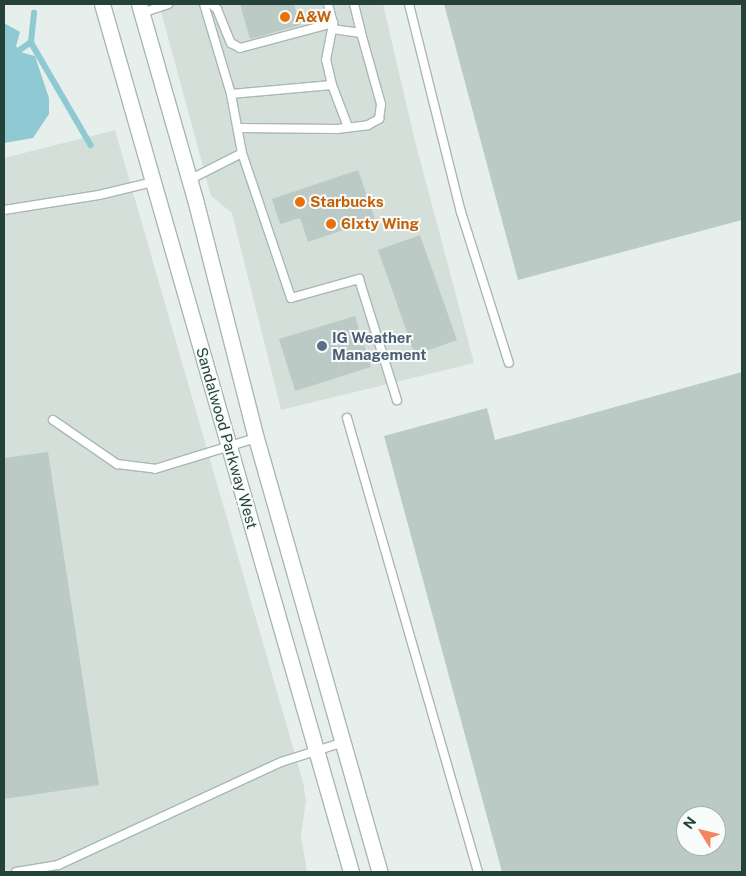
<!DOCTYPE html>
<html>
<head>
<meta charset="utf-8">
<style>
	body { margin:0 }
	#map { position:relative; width:746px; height:876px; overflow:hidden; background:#e6efeb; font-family:"Public Sans",sans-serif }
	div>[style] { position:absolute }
	.built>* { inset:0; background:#d4dfda }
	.water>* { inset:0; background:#8ec9d4 }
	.stream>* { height:5.5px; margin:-2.75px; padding:0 2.75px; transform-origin:2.75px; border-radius:2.75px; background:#8ec9d4 }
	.building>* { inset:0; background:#bbcac4 }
	.roads { filter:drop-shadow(1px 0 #a8b8b2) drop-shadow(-1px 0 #a8b8b2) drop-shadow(0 1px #a8b8b2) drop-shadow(0 -1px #a8b8b2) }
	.service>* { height:8px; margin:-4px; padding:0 4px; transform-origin:4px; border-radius:4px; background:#fff }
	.secondary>* { height:15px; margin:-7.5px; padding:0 7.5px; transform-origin:7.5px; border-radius:7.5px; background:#fff }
	.dots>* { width:14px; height:14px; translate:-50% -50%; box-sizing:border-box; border:2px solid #f7fbf9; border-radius:50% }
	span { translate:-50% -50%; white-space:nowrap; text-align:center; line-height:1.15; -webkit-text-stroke:4px #f7fbf9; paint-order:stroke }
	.food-label { font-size:15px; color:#c56008; font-weight:700 }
	.left { translate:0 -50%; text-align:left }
	.service-label { font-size:15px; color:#4e5e75; font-weight:700 }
	.street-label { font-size:15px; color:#24423a }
	.frame { position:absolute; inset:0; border:5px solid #24423a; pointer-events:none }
	.north { position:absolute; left:676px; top:806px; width:50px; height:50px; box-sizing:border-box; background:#f7fbf9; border:1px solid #a3b1ad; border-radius:50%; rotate:306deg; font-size:14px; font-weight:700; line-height:20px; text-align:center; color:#24423a }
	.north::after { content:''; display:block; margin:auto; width:18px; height:22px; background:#f4845f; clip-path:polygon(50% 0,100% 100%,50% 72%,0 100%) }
</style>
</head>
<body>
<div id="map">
	<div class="built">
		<i style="clip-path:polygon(159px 4px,383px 4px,415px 141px,474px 363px,281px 410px,232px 213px,211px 196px)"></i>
		<i style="clip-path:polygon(115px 130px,303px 782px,306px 800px,301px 836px,307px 872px,4px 872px,4px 158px)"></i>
	</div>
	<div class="water">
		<i style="clip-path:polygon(4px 23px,20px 32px,16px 46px,20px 52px,35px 56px,49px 98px,49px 114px,33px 138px,4px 143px)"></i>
	</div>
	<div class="stream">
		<i style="left:31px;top:42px;width:119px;rotate:59.8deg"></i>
		<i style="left:4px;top:61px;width:33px;rotate:-35deg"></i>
		<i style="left:31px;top:42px;width:29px;rotate:-84deg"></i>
	</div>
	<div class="building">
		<i style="clip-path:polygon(240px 4px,294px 4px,300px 25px,250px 39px)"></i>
		<i style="clip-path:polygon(444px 4px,742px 4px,742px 220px,518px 280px)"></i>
		<i style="clip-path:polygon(358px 170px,375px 219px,308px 242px,300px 218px,280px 224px,272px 199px)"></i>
		<i style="clip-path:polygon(420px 235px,457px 340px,415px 355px,378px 250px)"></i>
		<i style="clip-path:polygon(355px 316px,371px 367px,295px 391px,279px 339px)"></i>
		<i style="clip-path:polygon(evenodd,742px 372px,742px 872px,502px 872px,384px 436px,487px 408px,495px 440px,742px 372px,686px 816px,716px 816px,716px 846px,686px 846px,686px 816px)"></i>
		<i style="clip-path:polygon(48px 452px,99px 785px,4px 799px,4px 458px)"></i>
	</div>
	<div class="roads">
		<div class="service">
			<i style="left:211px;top:4px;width:8px;rotate:40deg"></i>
			<i style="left:217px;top:9px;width:37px;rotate:68deg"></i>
			<i style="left:231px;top:43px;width:10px;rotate:29deg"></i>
			<i style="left:240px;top:48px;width:96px;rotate:-15deg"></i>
			<i style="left:354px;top:4px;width:30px;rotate:76deg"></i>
			<i style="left:409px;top:4px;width:214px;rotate:76deg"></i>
			<i style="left:461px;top:212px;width:158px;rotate:72.4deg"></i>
			<i style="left:142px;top:13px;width:28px;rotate:-19deg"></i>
			<i style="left:332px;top:85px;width:45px;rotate:69.1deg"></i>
			<i style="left:231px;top:94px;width:101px;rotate:-5.1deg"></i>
			<i style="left:332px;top:85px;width:26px;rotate:-103deg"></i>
			<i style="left:326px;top:60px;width:38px;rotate:-79deg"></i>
			<i style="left:333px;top:23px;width:20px;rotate:-105deg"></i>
			<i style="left:240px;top:128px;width:97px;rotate:0.6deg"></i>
			<i style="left:337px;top:129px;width:31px;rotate:-7deg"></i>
			<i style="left:368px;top:125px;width:13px;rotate:-29deg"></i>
			<i style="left:379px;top:119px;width:15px;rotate:-82deg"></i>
			<i style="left:381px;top:104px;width:74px;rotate:-105.7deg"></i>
			<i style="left:361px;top:33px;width:29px;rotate:-172deg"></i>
			<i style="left:242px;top:153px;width:153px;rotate:71.3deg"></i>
			<i style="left:291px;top:298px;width:71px;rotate:-15.6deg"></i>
			<i style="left:359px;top:279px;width:127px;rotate:72.6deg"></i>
			<i style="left:189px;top:180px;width:59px;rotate:-27deg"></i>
			<i style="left:242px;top:153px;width:60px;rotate:-100.6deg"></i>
			<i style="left:231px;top:94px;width:94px;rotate:-106.7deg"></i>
			<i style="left:4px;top:210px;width:96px;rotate:-9deg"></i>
			<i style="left:99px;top:195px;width:56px;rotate:-13.5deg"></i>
			<i style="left:347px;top:418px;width:473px;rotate:73.9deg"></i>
			<i style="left:53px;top:420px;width:78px;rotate:34.5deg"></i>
			<i style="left:117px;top:464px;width:38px;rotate:7deg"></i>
			<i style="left:155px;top:469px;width:106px;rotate:-17.1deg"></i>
			<i style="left:16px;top:872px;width:43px;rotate:-9.5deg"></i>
			<i style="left:58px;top:865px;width:246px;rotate:-24.8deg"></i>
			<i style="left:281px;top:762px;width:66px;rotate:-17.6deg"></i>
		</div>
		<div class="secondary">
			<i style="left:102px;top:4px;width:903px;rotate:73.99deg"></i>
			<i style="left:139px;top:4px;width:207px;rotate:74deg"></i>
			<i style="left:196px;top:203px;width:243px;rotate:75.7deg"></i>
			<i style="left:256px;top:438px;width:451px;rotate:74.1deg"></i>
		</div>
	</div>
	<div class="dots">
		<i style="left:285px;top:17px;background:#e8710a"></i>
		<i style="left:300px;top:202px;background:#e8710a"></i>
		<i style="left:331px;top:224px;background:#e8710a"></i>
		<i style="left:322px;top:346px;background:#5c6f8a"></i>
	</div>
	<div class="food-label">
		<span class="left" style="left:295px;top:17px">A&amp;W</span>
		<span class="left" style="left:310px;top:202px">Starbucks</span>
		<span class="left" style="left:341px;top:224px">6Ixty Wing</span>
	</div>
	<div class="service-label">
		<span class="left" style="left:332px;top:346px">IG Weather<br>Management</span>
	</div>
	<div class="street-label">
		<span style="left:227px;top:438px;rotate:74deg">Sandalwood Parkway West</span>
	</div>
	<div class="frame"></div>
	<div class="north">N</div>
</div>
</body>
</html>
